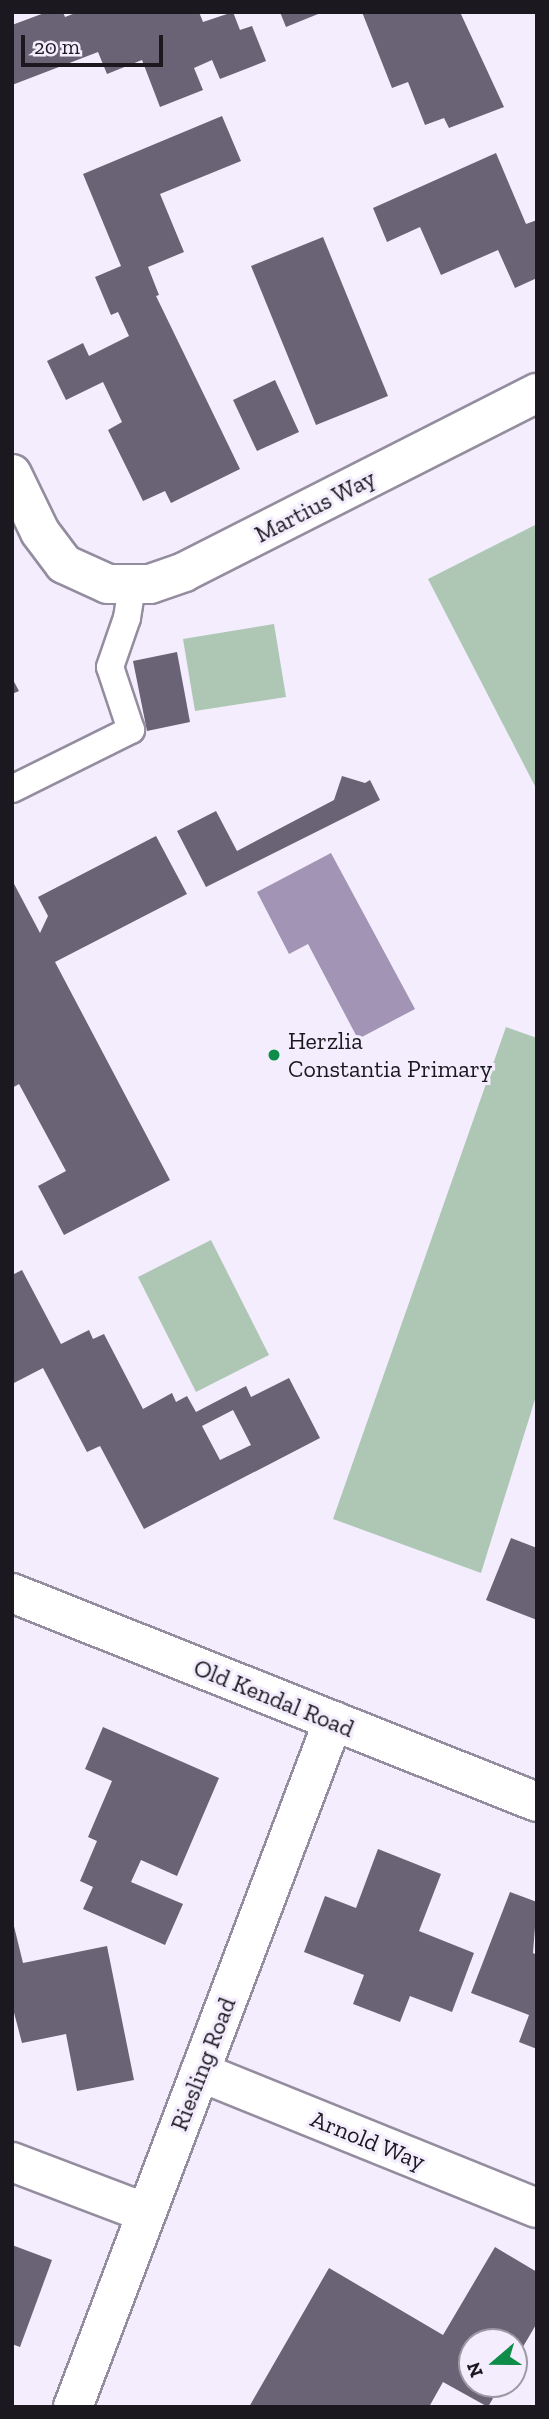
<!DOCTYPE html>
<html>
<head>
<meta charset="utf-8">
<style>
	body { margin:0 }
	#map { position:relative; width:549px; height:2419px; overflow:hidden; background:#f3edfd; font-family:"Zilla Slab",serif }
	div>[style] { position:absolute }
	.green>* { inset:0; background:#aec7b4 }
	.water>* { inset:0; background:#a194b4 }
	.building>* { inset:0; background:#6a6375 }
	.roads { filter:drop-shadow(2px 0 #948d9f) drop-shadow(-2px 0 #948d9f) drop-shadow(0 2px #948d9f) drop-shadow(0 -2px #948d9f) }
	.service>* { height:26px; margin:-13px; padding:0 13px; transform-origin:13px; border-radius:13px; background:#fff }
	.minor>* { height:38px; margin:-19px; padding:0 19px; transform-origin:19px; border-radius:19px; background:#fff }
	.dots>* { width:19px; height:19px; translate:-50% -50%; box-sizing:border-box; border:4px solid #f3edfd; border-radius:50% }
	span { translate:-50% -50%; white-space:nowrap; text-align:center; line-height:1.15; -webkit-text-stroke:6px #f3edfd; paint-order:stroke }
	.street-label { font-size:24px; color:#1b181f }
	.poi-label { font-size:24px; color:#1b181f }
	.left { translate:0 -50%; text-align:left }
	.frame { position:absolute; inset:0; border:14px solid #1b181f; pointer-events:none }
	.north { position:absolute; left:458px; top:2328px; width:70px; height:70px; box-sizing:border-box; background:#f3edfd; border:2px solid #9d98a4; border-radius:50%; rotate:250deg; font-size:19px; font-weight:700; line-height:28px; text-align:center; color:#1b181f }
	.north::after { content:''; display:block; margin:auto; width:24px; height:32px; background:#0e8d49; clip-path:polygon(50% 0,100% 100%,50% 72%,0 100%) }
	.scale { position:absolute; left:21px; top:35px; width:142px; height:32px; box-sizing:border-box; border:4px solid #1b181f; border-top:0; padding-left:9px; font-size:21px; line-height:24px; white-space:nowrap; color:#1b181f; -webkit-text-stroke:5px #f3edfd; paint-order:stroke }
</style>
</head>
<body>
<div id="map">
	<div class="green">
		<i style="clip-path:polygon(537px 524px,537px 790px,428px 579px)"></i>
		<i style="clip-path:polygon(274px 624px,286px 697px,195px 711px,183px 639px)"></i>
		<i style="clip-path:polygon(506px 1027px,537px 1038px,537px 1393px,481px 1573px,333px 1519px)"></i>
		<i style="clip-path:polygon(211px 1240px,269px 1355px,196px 1392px,138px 1277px)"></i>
	</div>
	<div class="water">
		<i style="clip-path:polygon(331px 853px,415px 1009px,358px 1039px,308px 944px,289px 954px,257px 892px)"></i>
	</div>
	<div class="building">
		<i style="clip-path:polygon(47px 12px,63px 12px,65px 17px,78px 12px,199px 12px,203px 22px,233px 12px,240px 30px,252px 26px,266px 61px,220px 79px,212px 60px,194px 68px,203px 90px,160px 107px,142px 60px,107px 74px,98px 52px,12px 85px,12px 25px)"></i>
		<i style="clip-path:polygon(280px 12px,323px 12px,286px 27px)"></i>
		<i style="clip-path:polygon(362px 12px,460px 12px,504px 107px,449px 128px,444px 118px,425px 125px,408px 82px,392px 88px)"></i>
		<i style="clip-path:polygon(222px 116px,241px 161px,160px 194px,184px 252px,148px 267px,159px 295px,156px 296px,240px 469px,171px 503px,165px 491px,143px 501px,108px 430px,122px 422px,103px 382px,66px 400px,47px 361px,83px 343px,89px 356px,129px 336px,118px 312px,111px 315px,95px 277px,121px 266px,83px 174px)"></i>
		<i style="clip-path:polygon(496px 153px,526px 224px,537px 220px,537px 278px,515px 288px,498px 250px,441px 275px,420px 227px,387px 242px,373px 208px)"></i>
		<i style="clip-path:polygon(323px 237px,388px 396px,316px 425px,251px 266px)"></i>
		<i style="clip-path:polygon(275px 380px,299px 432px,257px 451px,233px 400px)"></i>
		<i style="clip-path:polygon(177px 652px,190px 722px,147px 731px,133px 661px)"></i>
		<i style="clip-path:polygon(12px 678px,19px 691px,12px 694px)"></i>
		<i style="clip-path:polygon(342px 776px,365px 783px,370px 780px,380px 800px,206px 887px,177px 831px,216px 811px,237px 851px,334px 800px)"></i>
		<i style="clip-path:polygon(156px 836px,187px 894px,55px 962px,170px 1180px,64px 1235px,38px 1186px,66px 1171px,19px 1084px,12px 1088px,12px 880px,40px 933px,48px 916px,38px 897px)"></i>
		<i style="clip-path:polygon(evenodd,22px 1270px,61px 1344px,89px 1330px,93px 1339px,104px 1334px,143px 1409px,172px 1393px,176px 1402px,187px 1396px,196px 1412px,246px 1386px,251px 1397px,289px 1378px,320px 1438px,144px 1529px,100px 1446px,87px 1452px,43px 1368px,12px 1384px,12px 1275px,22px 1270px,233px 1410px,251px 1445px,220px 1460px,202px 1426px,233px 1410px)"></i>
		<i style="clip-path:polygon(511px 1538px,537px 1548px,537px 1620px,486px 1600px)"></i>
		<i style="clip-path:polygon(103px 1727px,219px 1778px,177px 1876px,141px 1860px,131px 1882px,183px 1904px,165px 1945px,83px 1909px,93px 1887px,80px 1881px,97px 1841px,88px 1837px,112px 1781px,85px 1769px)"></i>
		<i style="clip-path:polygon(378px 1849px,441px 1874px,419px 1931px,474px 1953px,452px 2012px,410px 1996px,400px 2022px,353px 2004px,364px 1975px,304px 1952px,325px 1896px,356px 1908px)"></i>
		<i style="clip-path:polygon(510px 1892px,537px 1902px,533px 1953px,537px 1955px,537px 2049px,519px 2042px,529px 2015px,471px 1993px)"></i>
		<i style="clip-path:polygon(12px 1918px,23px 1963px,107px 1946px,134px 2080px,77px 2091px,66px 2034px,22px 2043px,12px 2005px)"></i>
		<i style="clip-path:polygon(12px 2245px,52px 2260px,20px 2347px,12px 2344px)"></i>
		<i style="clip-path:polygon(495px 2247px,537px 2272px,537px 2323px,514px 2362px,514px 2342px,472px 2342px,472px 2384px,501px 2384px,488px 2407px,443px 2382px,429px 2407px,249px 2407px,329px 2268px,443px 2335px)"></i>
	</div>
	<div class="roads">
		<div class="service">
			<i style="left:12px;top:789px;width:133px;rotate:-26.4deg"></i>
			<i style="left:131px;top:730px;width:66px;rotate:-108.4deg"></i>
			<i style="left:110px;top:667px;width:52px;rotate:-70.9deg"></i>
			<i style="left:127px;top:618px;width:32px;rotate:-81deg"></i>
		</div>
		<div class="minor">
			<i style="left:12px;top:474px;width:64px;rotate:64.2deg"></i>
			<i style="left:40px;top:532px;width:40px;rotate:53deg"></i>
			<i style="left:64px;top:564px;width:48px;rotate:24.4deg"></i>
			<i style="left:108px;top:584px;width:42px"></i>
			<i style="left:150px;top:584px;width:36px;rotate:-19deg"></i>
			<i style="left:184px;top:572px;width:396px;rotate:-26.9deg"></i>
			<i style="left:12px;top:1593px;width:565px;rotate:21.71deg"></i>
			<i style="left:200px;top:2072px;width:363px;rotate:22deg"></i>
			<i style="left:12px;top:2162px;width:143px;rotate:20.8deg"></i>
			<i style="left:73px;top:2407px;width:734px;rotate:-69.24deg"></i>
		</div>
	</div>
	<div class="dots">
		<i style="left:274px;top:1055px;background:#0e8d49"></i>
	</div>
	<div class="street-label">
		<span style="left:315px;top:506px;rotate:-27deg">Martius Way</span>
		<span style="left:274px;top:1698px;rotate:22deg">Old Kendal Road</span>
		<span style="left:203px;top:2064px;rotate:-69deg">Riesling Road</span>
		<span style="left:368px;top:2140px;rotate:22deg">Arnold Way</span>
	</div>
	<div class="poi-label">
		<span class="left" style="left:288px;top:1055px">Herzlia<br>Constantia Primary</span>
	</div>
	<div class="frame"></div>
	<div class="north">N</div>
	<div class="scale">20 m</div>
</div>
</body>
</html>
